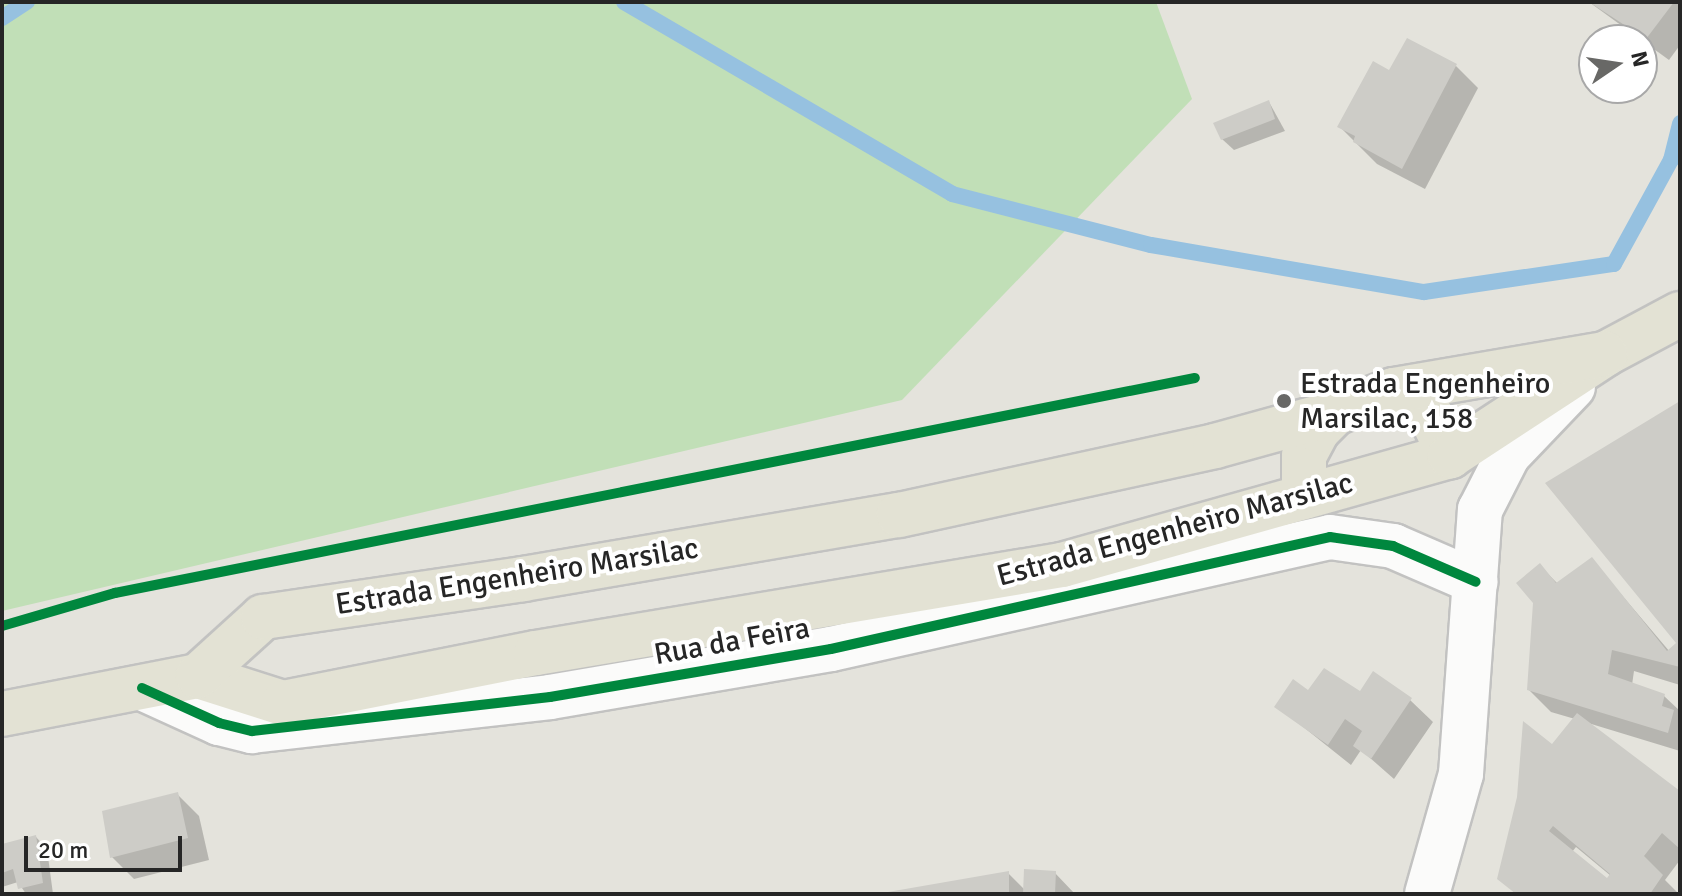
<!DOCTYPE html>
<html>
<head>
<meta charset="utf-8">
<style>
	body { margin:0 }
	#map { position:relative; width:1682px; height:896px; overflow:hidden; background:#e4e3dc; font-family:Signika,sans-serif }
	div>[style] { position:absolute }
	.green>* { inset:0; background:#c1dfb7 }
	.shadow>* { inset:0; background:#0003 }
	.stream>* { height:16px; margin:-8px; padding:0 8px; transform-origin:8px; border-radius:8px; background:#96c1e0 }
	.building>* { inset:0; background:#cdccc7 }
	.roads { filter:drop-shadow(2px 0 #c2c2c1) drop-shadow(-2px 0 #c2c2c1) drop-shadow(0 2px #c2c2c1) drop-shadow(0 -2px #c2c2c1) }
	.minor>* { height:44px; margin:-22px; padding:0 22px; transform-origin:22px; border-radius:22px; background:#fbfbfa }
	.major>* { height:44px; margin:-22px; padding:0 22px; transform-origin:22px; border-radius:22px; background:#e3e2d4 }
	.cycleway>* { height:10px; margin:-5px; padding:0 5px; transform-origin:5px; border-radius:5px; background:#00873e }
	.dots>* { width:22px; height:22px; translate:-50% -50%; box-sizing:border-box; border:4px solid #fff; border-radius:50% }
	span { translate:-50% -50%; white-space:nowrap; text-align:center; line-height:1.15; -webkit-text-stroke:8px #fff; paint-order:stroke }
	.poi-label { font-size:30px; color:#262626 }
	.left { translate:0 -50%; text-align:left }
	.street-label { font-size:30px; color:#262626 }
	.frame { position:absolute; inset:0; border:4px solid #262626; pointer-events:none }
	.north { position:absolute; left:1578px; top:24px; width:80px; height:80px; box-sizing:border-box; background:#fff; border:2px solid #a8a8a8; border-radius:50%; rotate:77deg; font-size:22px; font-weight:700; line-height:32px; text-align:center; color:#262626 }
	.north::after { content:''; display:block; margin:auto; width:28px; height:36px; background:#686866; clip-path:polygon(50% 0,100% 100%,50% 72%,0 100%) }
	.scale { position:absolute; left:24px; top:836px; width:158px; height:36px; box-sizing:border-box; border:4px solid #262626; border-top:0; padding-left:10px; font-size:24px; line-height:28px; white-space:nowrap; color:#262626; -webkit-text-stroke:6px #fff; paint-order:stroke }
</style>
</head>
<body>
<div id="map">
	<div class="green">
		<i style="clip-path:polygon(2px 2px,1156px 2px,1192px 99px,902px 400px,2px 611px)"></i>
	</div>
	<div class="shadow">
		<i style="clip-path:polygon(1589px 2px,1680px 2px,1680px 45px,1669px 60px)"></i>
		<i style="clip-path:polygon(1456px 66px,1478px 88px,1425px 189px,1377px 164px,1340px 127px,1390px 72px)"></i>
		<i style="clip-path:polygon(1269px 102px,1285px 131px,1234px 150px,1222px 139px)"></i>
		<i style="clip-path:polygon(evenodd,1592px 560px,1670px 652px,1680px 650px,1680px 685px,1634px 671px,1632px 685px,1664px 696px,1680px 711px,1680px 751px,1588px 723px,1680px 794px,1680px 860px,1665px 880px,1679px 894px,1516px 894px,1500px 878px,1552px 747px,1575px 719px,1551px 712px,1529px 690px,1540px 566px,1558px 584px,1592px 560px,1576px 847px,1611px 876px,1608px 881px,1572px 852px,1576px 847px)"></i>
		<i style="clip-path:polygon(1309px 693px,1410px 700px,1433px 722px,1394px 779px,1361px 750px,1351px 765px,1277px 706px)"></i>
		<i style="clip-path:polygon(177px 794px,199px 816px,209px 860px,134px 879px,112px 857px)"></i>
		<i style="clip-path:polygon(36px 837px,47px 849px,53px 894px,26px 894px,18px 882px,2px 887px,2px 846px)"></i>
		<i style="clip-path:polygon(1008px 873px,1025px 890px,1055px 873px,1075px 894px,890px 894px)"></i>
	</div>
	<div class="stream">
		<i style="left:624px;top:2px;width:380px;rotate:30.3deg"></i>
		<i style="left:952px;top:194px;width:205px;rotate:14.4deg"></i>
		<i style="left:1151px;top:245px;width:277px;rotate:9.8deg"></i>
		<i style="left:1424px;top:292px;width:192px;rotate:-8.4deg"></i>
		<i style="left:1614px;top:264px;width:119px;rotate:-61.3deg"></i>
		<i style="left:1671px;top:160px;width:38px;rotate:-76deg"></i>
		<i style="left:2px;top:18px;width:30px;rotate:-33deg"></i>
	</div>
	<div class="building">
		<i style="clip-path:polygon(1589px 2px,1674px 2px,1646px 39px)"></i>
		<i style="clip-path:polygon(1407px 38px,1457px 64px,1402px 169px,1353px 142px,1355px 136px,1337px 127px,1373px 61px,1389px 70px)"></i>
		<i style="clip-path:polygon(1269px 100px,1275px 119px,1221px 140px,1213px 123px)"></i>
		<i style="clip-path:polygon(1680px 401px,1680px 667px,1612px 650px,1608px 674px,1665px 694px,1662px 706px,1674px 710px,1668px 733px,1527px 690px,1533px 603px,1516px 583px,1540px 563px,1556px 583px,1592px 557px,1667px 651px,1676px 643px,1545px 483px)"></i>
		<i style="clip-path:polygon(1324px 668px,1360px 691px,1373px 671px,1412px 698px,1371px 759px,1353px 746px,1362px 731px,1345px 719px,1328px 745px,1274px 707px,1293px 679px,1308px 690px)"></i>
		<i style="clip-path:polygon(evenodd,1577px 713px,1680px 791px,1680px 849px,1662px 833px,1644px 856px,1663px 875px,1650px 894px,1516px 894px,1497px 879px,1517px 797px,1523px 721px,1552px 744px,1577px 713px,1553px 826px,1610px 874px,1607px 878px,1549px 831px,1553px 826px)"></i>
		<i style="clip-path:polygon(178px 792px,188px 838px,110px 858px,102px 811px)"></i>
		<i style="clip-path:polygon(36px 835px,43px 883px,18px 889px,13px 869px,2px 873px,2px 844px)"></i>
		<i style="clip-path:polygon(1024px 869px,1056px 871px,1055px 894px,1023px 894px)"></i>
		<i style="clip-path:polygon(1009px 871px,1009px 894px,888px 894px,888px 892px)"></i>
	</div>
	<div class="roads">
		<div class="minor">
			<i style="left:142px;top:688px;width:85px;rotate:24.4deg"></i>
			<i style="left:219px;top:723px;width:34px;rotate:14deg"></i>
			<i style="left:252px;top:731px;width:300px;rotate:-6.5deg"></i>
			<i style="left:550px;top:697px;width:285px;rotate:-9.7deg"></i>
			<i style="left:831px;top:649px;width:511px;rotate:-12.65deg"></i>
			<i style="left:1330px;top:537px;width:64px;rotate:8.1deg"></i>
			<i style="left:1393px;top:546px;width:90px;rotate:23.4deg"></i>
			<i style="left:1427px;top:894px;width:125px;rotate:-74.2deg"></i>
			<i style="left:1461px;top:774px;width:265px;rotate:-85.9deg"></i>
			<i style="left:1480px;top:510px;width:62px;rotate:-63deg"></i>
			<i style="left:1508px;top:455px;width:94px;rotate:-46.3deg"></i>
		</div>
		<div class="major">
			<i style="left:1394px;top:390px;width:43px;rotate:33.7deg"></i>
			<i style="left:1430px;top:414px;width:47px;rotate:64.5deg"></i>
			<i style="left:1304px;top:497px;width:41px;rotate:-90deg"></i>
			<i style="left:1304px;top:456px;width:30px;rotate:-62deg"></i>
			<i style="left:1318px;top:430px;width:24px;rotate:-45deg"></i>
			<i style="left:198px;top:676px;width:89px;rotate:17.6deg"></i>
			<i style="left:283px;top:703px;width:258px;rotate:-11.2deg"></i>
			<i style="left:536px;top:653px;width:533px;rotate:-9.5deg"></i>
			<i style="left:1062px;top:565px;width:403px;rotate:-15.7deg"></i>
			<i style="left:1450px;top:456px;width:186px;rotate:-33.3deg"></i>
			<i style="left:1605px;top:354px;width:85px;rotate:-28.1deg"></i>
			<i style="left:2px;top:714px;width:200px;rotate:-11deg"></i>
			<i style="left:198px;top:676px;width:88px;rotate:-42.2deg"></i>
			<i style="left:263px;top:617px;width:263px;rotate:-8.3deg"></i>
			<i style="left:523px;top:579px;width:381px;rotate:-9.7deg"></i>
			<i style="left:899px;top:515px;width:323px;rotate:-12.3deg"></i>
			<i style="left:1215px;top:446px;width:124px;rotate:-15.4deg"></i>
			<i style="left:1335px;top:413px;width:63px;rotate:-21.3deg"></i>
			<i style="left:1394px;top:390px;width:214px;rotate:-9.7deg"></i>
		</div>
	</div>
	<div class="cycleway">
		<i style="left:2px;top:626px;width:118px;rotate:-16.3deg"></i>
		<i style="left:115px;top:593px;width:1101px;rotate:-11.26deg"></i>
		<i style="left:142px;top:688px;width:85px;rotate:24.4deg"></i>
		<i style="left:219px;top:723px;width:34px;rotate:14deg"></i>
		<i style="left:252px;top:731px;width:300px;rotate:-6.5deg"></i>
		<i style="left:550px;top:697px;width:285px;rotate:-9.7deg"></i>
		<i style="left:831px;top:649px;width:511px;rotate:-12.65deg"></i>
		<i style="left:1330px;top:537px;width:64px;rotate:8.1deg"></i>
		<i style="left:1393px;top:546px;width:90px;rotate:23.4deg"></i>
	</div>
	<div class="dots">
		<i style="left:1284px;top:401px;background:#686866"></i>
	</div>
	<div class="poi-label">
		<span class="left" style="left:1300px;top:401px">Estrada Engenheiro<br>Marsilac, 158</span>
	</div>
	<div class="street-label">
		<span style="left:1175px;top:530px;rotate:-15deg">Estrada Engenheiro Marsilac</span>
		<span style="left:517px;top:577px;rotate:-9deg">Estrada Engenheiro Marsilac</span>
		<span style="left:732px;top:642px;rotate:-10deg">Rua da Feira</span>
	</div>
	<div class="frame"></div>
	<div class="north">N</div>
	<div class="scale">20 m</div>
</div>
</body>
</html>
